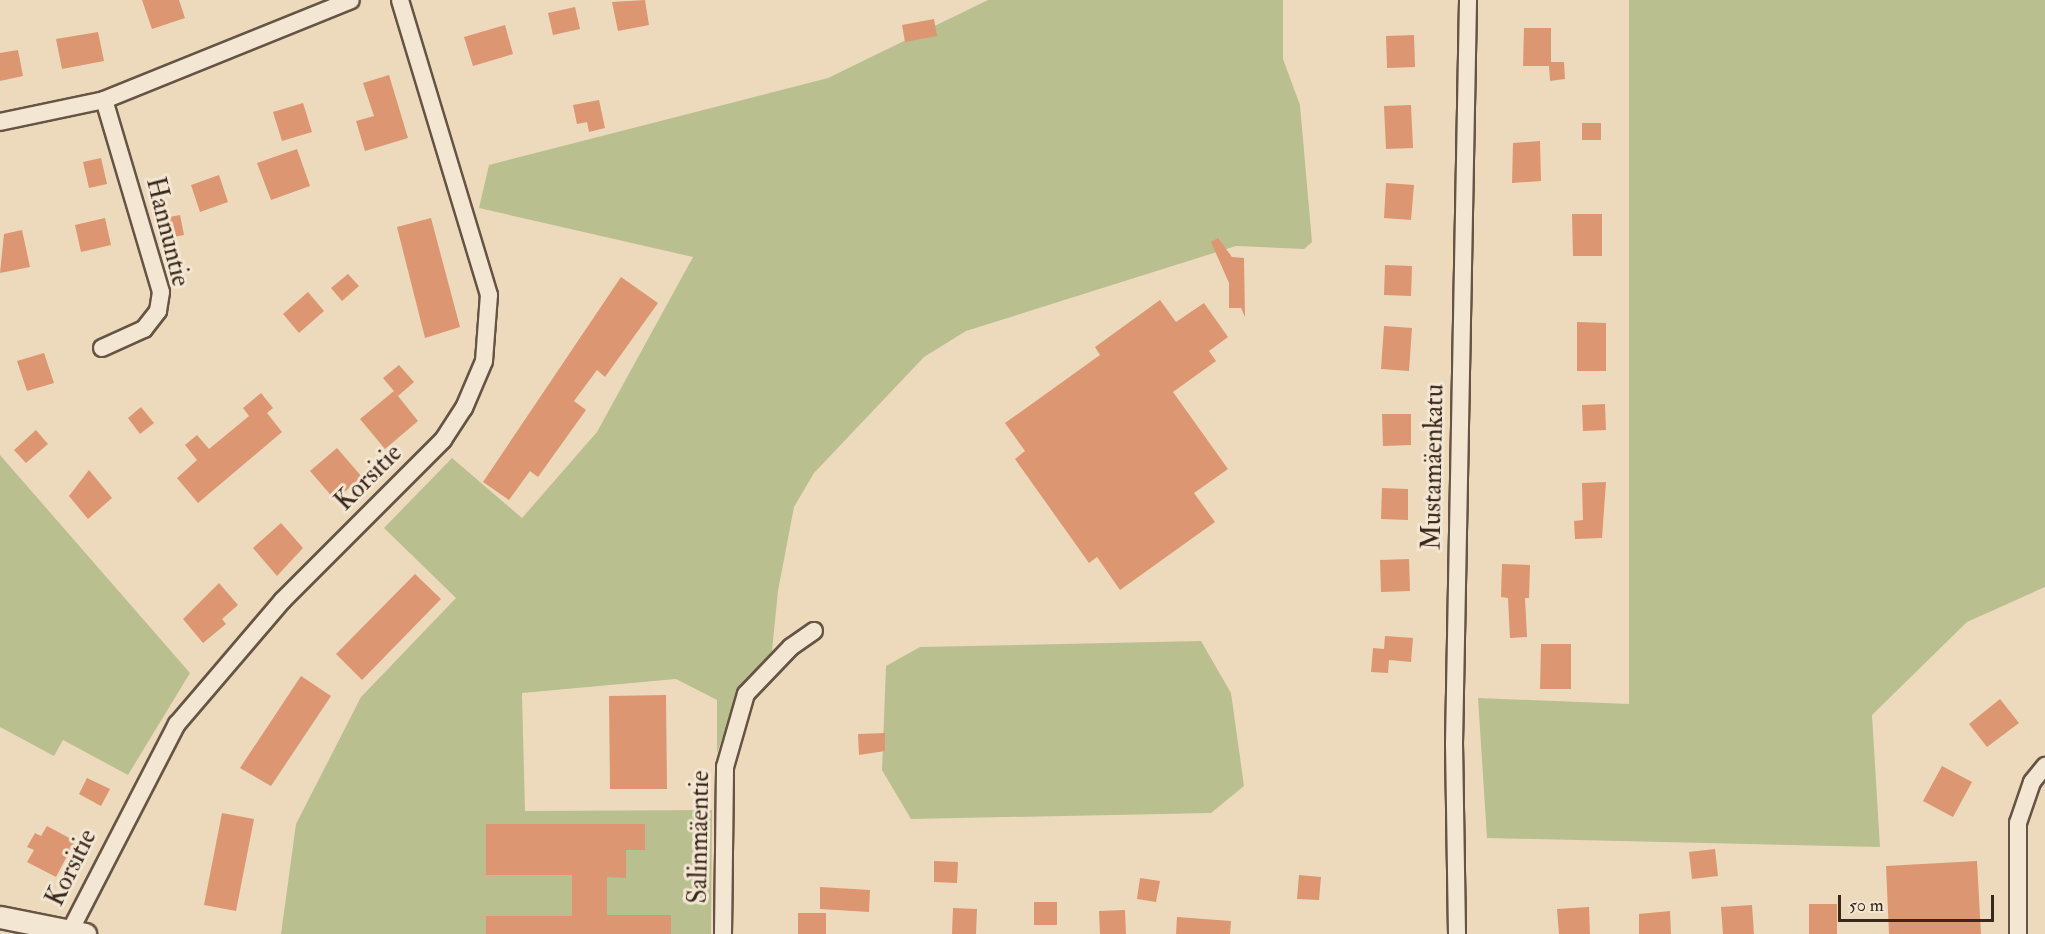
<!DOCTYPE html>
<html>
<head>
<meta charset="utf-8">
<style>
	body { margin:0 }
	#map { position:relative; width:2045px; height:934px; overflow:hidden; background:#eddabd; font-family:"IM FELL Double Pica",serif }
	div>[style] { position:absolute }
	.green>* { inset:0; background:#babf90 }
	.building>* { inset:0; background:#dc9671 }
	.roads { filter:drop-shadow(2px 0 #665444) drop-shadow(-2px 0 #665444) drop-shadow(0 2px #665444) drop-shadow(0 -2px #665444) }
	.minor>* { height:16px; margin:-8px; padding:0 8px; transform-origin:8px; border-radius:8px; background:#f3e7d4 }
	.tertiary>* { height:21px; margin:-10.5px; padding:0 10.5px; transform-origin:10.5px; border-radius:10.5px; background:#f3e7d4 }
	span { translate:-50% -50%; white-space:nowrap; text-align:center; line-height:1.15; -webkit-text-stroke:6px #f3e7d4; paint-order:stroke }
	.street-label { font-size:26px; color:#39271b }
	.scale { position:absolute; left:1838px; top:895px; width:156px; height:27px; box-sizing:border-box; border:3px solid #39271b; border-top:0; padding-left:8px; font-size:18px; line-height:21px; white-space:nowrap; color:#39271b; -webkit-text-stroke:4px #f3e7d4; paint-order:stroke }
</style>
</head>
<body>
<div id="map">
	<div class="green">
		<i style="clip-path:polygon(988px 0,1283px 0,1283px 59px,1300px 105px,1312px 242px,1304px 249px,1236px 246px,966px 331px,924px 357px,814px 473px,794px 507px,778px 591px,772px 651px,740px 690px,717px 753px,717px 700px,676px 679px,522px 693px,525px 811px,712px 810px,711px 934px,281px 934px,296px 824px,361px 697px,456px 598px,384px 528px,452px 458px,522px 518px,597px 432px,693px 257px,479px 208px,489px 165px,828px 78px)"></i>
		<i style="clip-path:polygon(1629px 0,2045px 0,2045px 587px,1967px 622px,1872px 715px,1880px 847px,1487px 838px,1478px 698px,1629px 704px)"></i>
		<i style="clip-path:polygon(0 455px,190px 673px,128px 775px,63px 740px,54px 756px,0 727px)"></i>
		<i style="clip-path:polygon(1201px 641px,1231px 693px,1244px 786px,1211px 813px,911px 819px,882px 770px,886px 666px,920px 647px)"></i>
	</div>
	<div class="building">
		<i style="clip-path:polygon(142px 0,179px 0,185px 18px,152px 29px)"></i>
		<i style="clip-path:polygon(645px 0,649px 25px,618px 31px,612px 2px)"></i>
		<i style="clip-path:polygon(575px 7px,580px 29px,553px 35px,548px 13px)"></i>
		<i style="clip-path:polygon(934px 19px,937px 36px,905px 42px,902px 25px)"></i>
		<i style="clip-path:polygon(505px 25px,513px 54px,473px 66px,464px 37px)"></i>
		<i style="clip-path:polygon(1524px 28px,1551px 28px,1551px 62px,1564px 62px,1565px 79px,1550px 81px,1549px 66px,1523px 66px)"></i>
		<i style="clip-path:polygon(98px 32px,104px 61px,62px 69px,56px 39px)"></i>
		<i style="clip-path:polygon(1414px 35px,1415px 67px,1387px 68px,1386px 36px)"></i>
		<i style="clip-path:polygon(18px 50px,23px 76px,0 81px,0 53px)"></i>
		<i style="clip-path:polygon(389px 75px,408px 138px,365px 151px,356px 121px,374px 116px,363px 83px)"></i>
		<i style="clip-path:polygon(599px 100px,605px 128px,589px 132px,587px 122px,577px 124px,573px 105px)"></i>
		<i style="clip-path:polygon(303px 103px,312px 132px,282px 141px,273px 112px)"></i>
		<i style="clip-path:polygon(1411px 105px,1413px 148px,1386px 149px,1384px 106px)"></i>
		<i style="clip-path:polygon(1582px 123px,1601px 123px,1601px 140px,1582px 140px)"></i>
		<i style="clip-path:polygon(1540px 141px,1541px 181px,1512px 183px,1513px 143px)"></i>
		<i style="clip-path:polygon(297px 149px,310px 186px,271px 200px,257px 163px)"></i>
		<i style="clip-path:polygon(101px 158px,107px 184px,89px 188px,83px 162px)"></i>
		<i style="clip-path:polygon(219px 175px,228px 202px,200px 212px,191px 185px)"></i>
		<i style="clip-path:polygon(1386px 183px,1414px 185px,1411px 220px,1384px 218px)"></i>
		<i style="clip-path:polygon(1572px 214px,1602px 214px,1602px 256px,1573px 256px)"></i>
		<i style="clip-path:polygon(180px 215px,184px 235px,168px 238px,164px 218px)"></i>
		<i style="clip-path:polygon(105px 218px,111px 245px,81px 252px,75px 225px)"></i>
		<i style="clip-path:polygon(431px 218px,460px 327px,425px 338px,397px 227px)"></i>
		<i style="clip-path:polygon(22px 230px,30px 267px,0 273px,4px 234px)"></i>
		<i style="clip-path:polygon(1218px 238px,1232px 257px,1244px 258px,1245px 317px,1241px 308px,1229px 308px,1229px 283px,1211px 242px)"></i>
		<i style="clip-path:polygon(1385px 265px,1412px 266px,1411px 296px,1384px 295px)"></i>
		<i style="clip-path:polygon(348px 274px,359px 286px,342px 301px,331px 288px)"></i>
		<i style="clip-path:polygon(621px 277px,658px 303px,605px 377px,597px 370px,574px 401px,586px 410px,538px 477px,530px 471px,509px 500px,483px 482px)"></i>
		<i style="clip-path:polygon(308px 292px,324px 311px,299px 333px,283px 314px)"></i>
		<i style="clip-path:polygon(1160px 300px,1176px 322px,1204px 303px,1228px 337px,1209px 351px,1216px 361px,1173px 392px,1228px 469px,1194px 493px,1215px 522px,1120px 590px,1097px 557px,1089px 563px,1015px 459px,1025px 451px,1005px 423px,1100px 355px,1095px 347px)"></i>
		<i style="clip-path:polygon(1577px 322px,1606px 323px,1606px 371px,1577px 371px)"></i>
		<i style="clip-path:polygon(1384px 326px,1412px 328px,1409px 371px,1381px 369px)"></i>
		<i style="clip-path:polygon(44px 353px,54px 383px,27px 391px,17px 361px)"></i>
		<i style="clip-path:polygon(399px 365px,414px 382px,398px 396px,383px 378px)"></i>
		<i style="clip-path:polygon(394px 391px,418px 421px,385px 449px,360px 419px)"></i>
		<i style="clip-path:polygon(261px 393px,273px 408px,267px 413px,282px 432px,198px 503px,177px 478px,197px 460px,185px 445px,197px 435px,209px 449px,249px 416px,243px 408px)"></i>
		<i style="clip-path:polygon(1605px 404px,1606px 430px,1583px 431px,1582px 405px)"></i>
		<i style="clip-path:polygon(141px 407px,154px 423px,140px 434px,128px 418px)"></i>
		<i style="clip-path:polygon(1382px 414px,1411px 414px,1411px 445px,1383px 446px)"></i>
		<i style="clip-path:polygon(36px 430px,48px 444px,26px 463px,14px 450px)"></i>
		<i style="clip-path:polygon(337px 448px,362px 477px,335px 500px,310px 471px)"></i>
		<i style="clip-path:polygon(89px 470px,112px 498px,88px 519px,69px 496px)"></i>
		<i style="clip-path:polygon(1606px 482px,1602px 538px,1575px 539px,1574px 521px,1583px 520px,1582px 483px)"></i>
		<i style="clip-path:polygon(1382px 488px,1408px 489px,1408px 520px,1381px 519px)"></i>
		<i style="clip-path:polygon(281px 523px,303px 548px,277px 576px,253px 548px)"></i>
		<i style="clip-path:polygon(1409px 559px,1410px 591px,1381px 592px,1380px 560px)"></i>
		<i style="clip-path:polygon(1502px 564px,1530px 565px,1529px 598px,1525px 598px,1527px 637px,1510px 638px,1508px 598px,1501px 597px)"></i>
		<i style="clip-path:polygon(415px 574px,441px 599px,362px 680px,336px 654px)"></i>
		<i style="clip-path:polygon(219px 583px,238px 605px,222px 619px,226px 624px,203px 643px,183px 619px)"></i>
		<i style="clip-path:polygon(1385px 636px,1413px 638px,1411px 662px,1389px 660px,1388px 673px,1371px 672px,1373px 648px,1384px 649px)"></i>
		<i style="clip-path:polygon(1541px 644px,1571px 644px,1571px 689px,1540px 689px)"></i>
		<i style="clip-path:polygon(301px 676px,331px 696px,271px 786px,240px 768px)"></i>
		<i style="clip-path:polygon(666px 695px,667px 789px,610px 789px,609px 696px)"></i>
		<i style="clip-path:polygon(2000px 699px,2019px 723px,1987px 747px,1969px 724px)"></i>
		<i style="clip-path:polygon(885px 733px,885px 751px,859px 755px,858px 734px)"></i>
		<i style="clip-path:polygon(1942px 766px,1972px 782px,1953px 817px,1923px 801px)"></i>
		<i style="clip-path:polygon(87px 778px,110px 789px,101px 806px,79px 794px)"></i>
		<i style="clip-path:polygon(222px 813px,254px 819px,236px 911px,204px 905px)"></i>
		<i style="clip-path:polygon(486px 824px,645px 824px,645px 850px,626px 850px,626px 878px,607px 877px,607px 915px,671px 915px,671px 934px,486px 934px,486px 916px,572px 916px,572px 875px,486px 875px)"></i>
		<i style="clip-path:polygon(47px 826px,75px 841px,56px 877px,27px 862px,34px 850px,27px 847px,35px 833px,41px 836px)"></i>
		<i style="clip-path:polygon(1715px 849px,1718px 876px,1692px 879px,1689px 852px)"></i>
		<i style="clip-path:polygon(934px 861px,958px 862px,957px 883px,934px 882px)"></i>
		<i style="clip-path:polygon(1977px 861px,1981px 934px,1889px 934px,1886px 866px)"></i>
		<i style="clip-path:polygon(1299px 875px,1321px 877px,1319px 900px,1297px 899px)"></i>
		<i style="clip-path:polygon(1140px 878px,1160px 881px,1156px 902px,1137px 899px)"></i>
		<i style="clip-path:polygon(820px 887px,870px 890px,869px 912px,820px 909px)"></i>
		<i style="clip-path:polygon(1034px 902px,1057px 902px,1057px 925px,1034px 925px)"></i>
		<i style="clip-path:polygon(1809px 904px,1837px 904px,1837px 934px,1809px 934px)"></i>
		<i style="clip-path:polygon(1752px 905px,1754px 934px,1723px 934px,1721px 907px)"></i>
		<i style="clip-path:polygon(1589px 907px,1590px 934px,1559px 934px,1557px 909px)"></i>
		<i style="clip-path:polygon(953px 908px,977px 909px,976px 934px,952px 934px)"></i>
		<i style="clip-path:polygon(1125px 910px,1126px 934px,1100px 934px,1099px 911px)"></i>
		<i style="clip-path:polygon(1670px 911px,1671px 934px,1639px 934px,1639px 914px)"></i>
		<i style="clip-path:polygon(798px 913px,826px 913px,826px 934px,798px 934px)"></i>
		<i style="clip-path:polygon(1177px 917px,1231px 921px,1230px 934px,1176px 934px)"></i>
	</div>
	<div class="roads">
		<div class="minor">
			<i style="left:0;top:122px;width:106px;rotate:-11.9deg"></i>
			<i style="left:104px;top:100px;width:266px;rotate:-22deg"></i>
			<i style="left:102px;top:348px;width:46px;rotate:-24.3deg"></i>
			<i style="left:144px;top:329px;width:23px;rotate:-52deg"></i>
			<i style="left:158px;top:311px;width:19px;rotate:-81deg"></i>
			<i style="left:161px;top:292px;width:200px;rotate:-106.5deg"></i>
			<i style="left:70px;top:931px;width:233px;rotate:-62.7deg"></i>
			<i style="left:177px;top:724px;width:162px;rotate:-49.5deg"></i>
			<i style="left:282px;top:601px;width:228px;rotate:-45deg"></i>
			<i style="left:443px;top:440px;width:38px;rotate:-57deg"></i>
			<i style="left:464px;top:408px;width:51px;rotate:-66.9deg"></i>
			<i style="left:484px;top:361px;width:66px;rotate:-85.7deg"></i>
			<i style="left:489px;top:295px;width:308px;rotate:-106.8deg"></i>
			<i style="left:723px;top:934px;width:167px;rotate:-89.3deg"></i>
			<i style="left:725px;top:767px;width:76px;rotate:-74deg"></i>
			<i style="left:746px;top:694px;width:65px;rotate:-46.2deg"></i>
			<i style="left:791px;top:647px;width:28px;rotate:-35deg"></i>
			<i style="left:1457px;top:934px;width:190px;rotate:-90.9deg"></i>
			<i style="left:1454px;top:744px;width:744px;rotate:-88.92deg"></i>
			<i style="left:2018px;top:934px;width:111px;rotate:-90deg"></i>
			<i style="left:2018px;top:823px;width:43px;rotate:-71.1deg"></i>
			<i style="left:2032px;top:782px;width:21px;rotate:-51deg"></i>
		</div>
		<div class="tertiary">
			<i style="left:0;top:917px;width:87px;rotate:11.3deg"></i>
		</div>
	</div>
	<div class="street-label">
		<span style="left:167px;top:232px;rotate:76deg">Hannuntie</span>
		<span style="left:1434px;top:467px;rotate:-89deg">Mustamäenkatu</span>
		<span style="left:369px;top:478px;rotate:-45deg">Korsitie</span>
		<span style="left:700px;top:837px;rotate:-89deg">Salinmäentie</span>
		<span style="left:72px;top:868px;rotate:-64deg">Korsitie</span>
	</div>
	<div class="scale">50 m</div>
</div>
</body>
</html>
